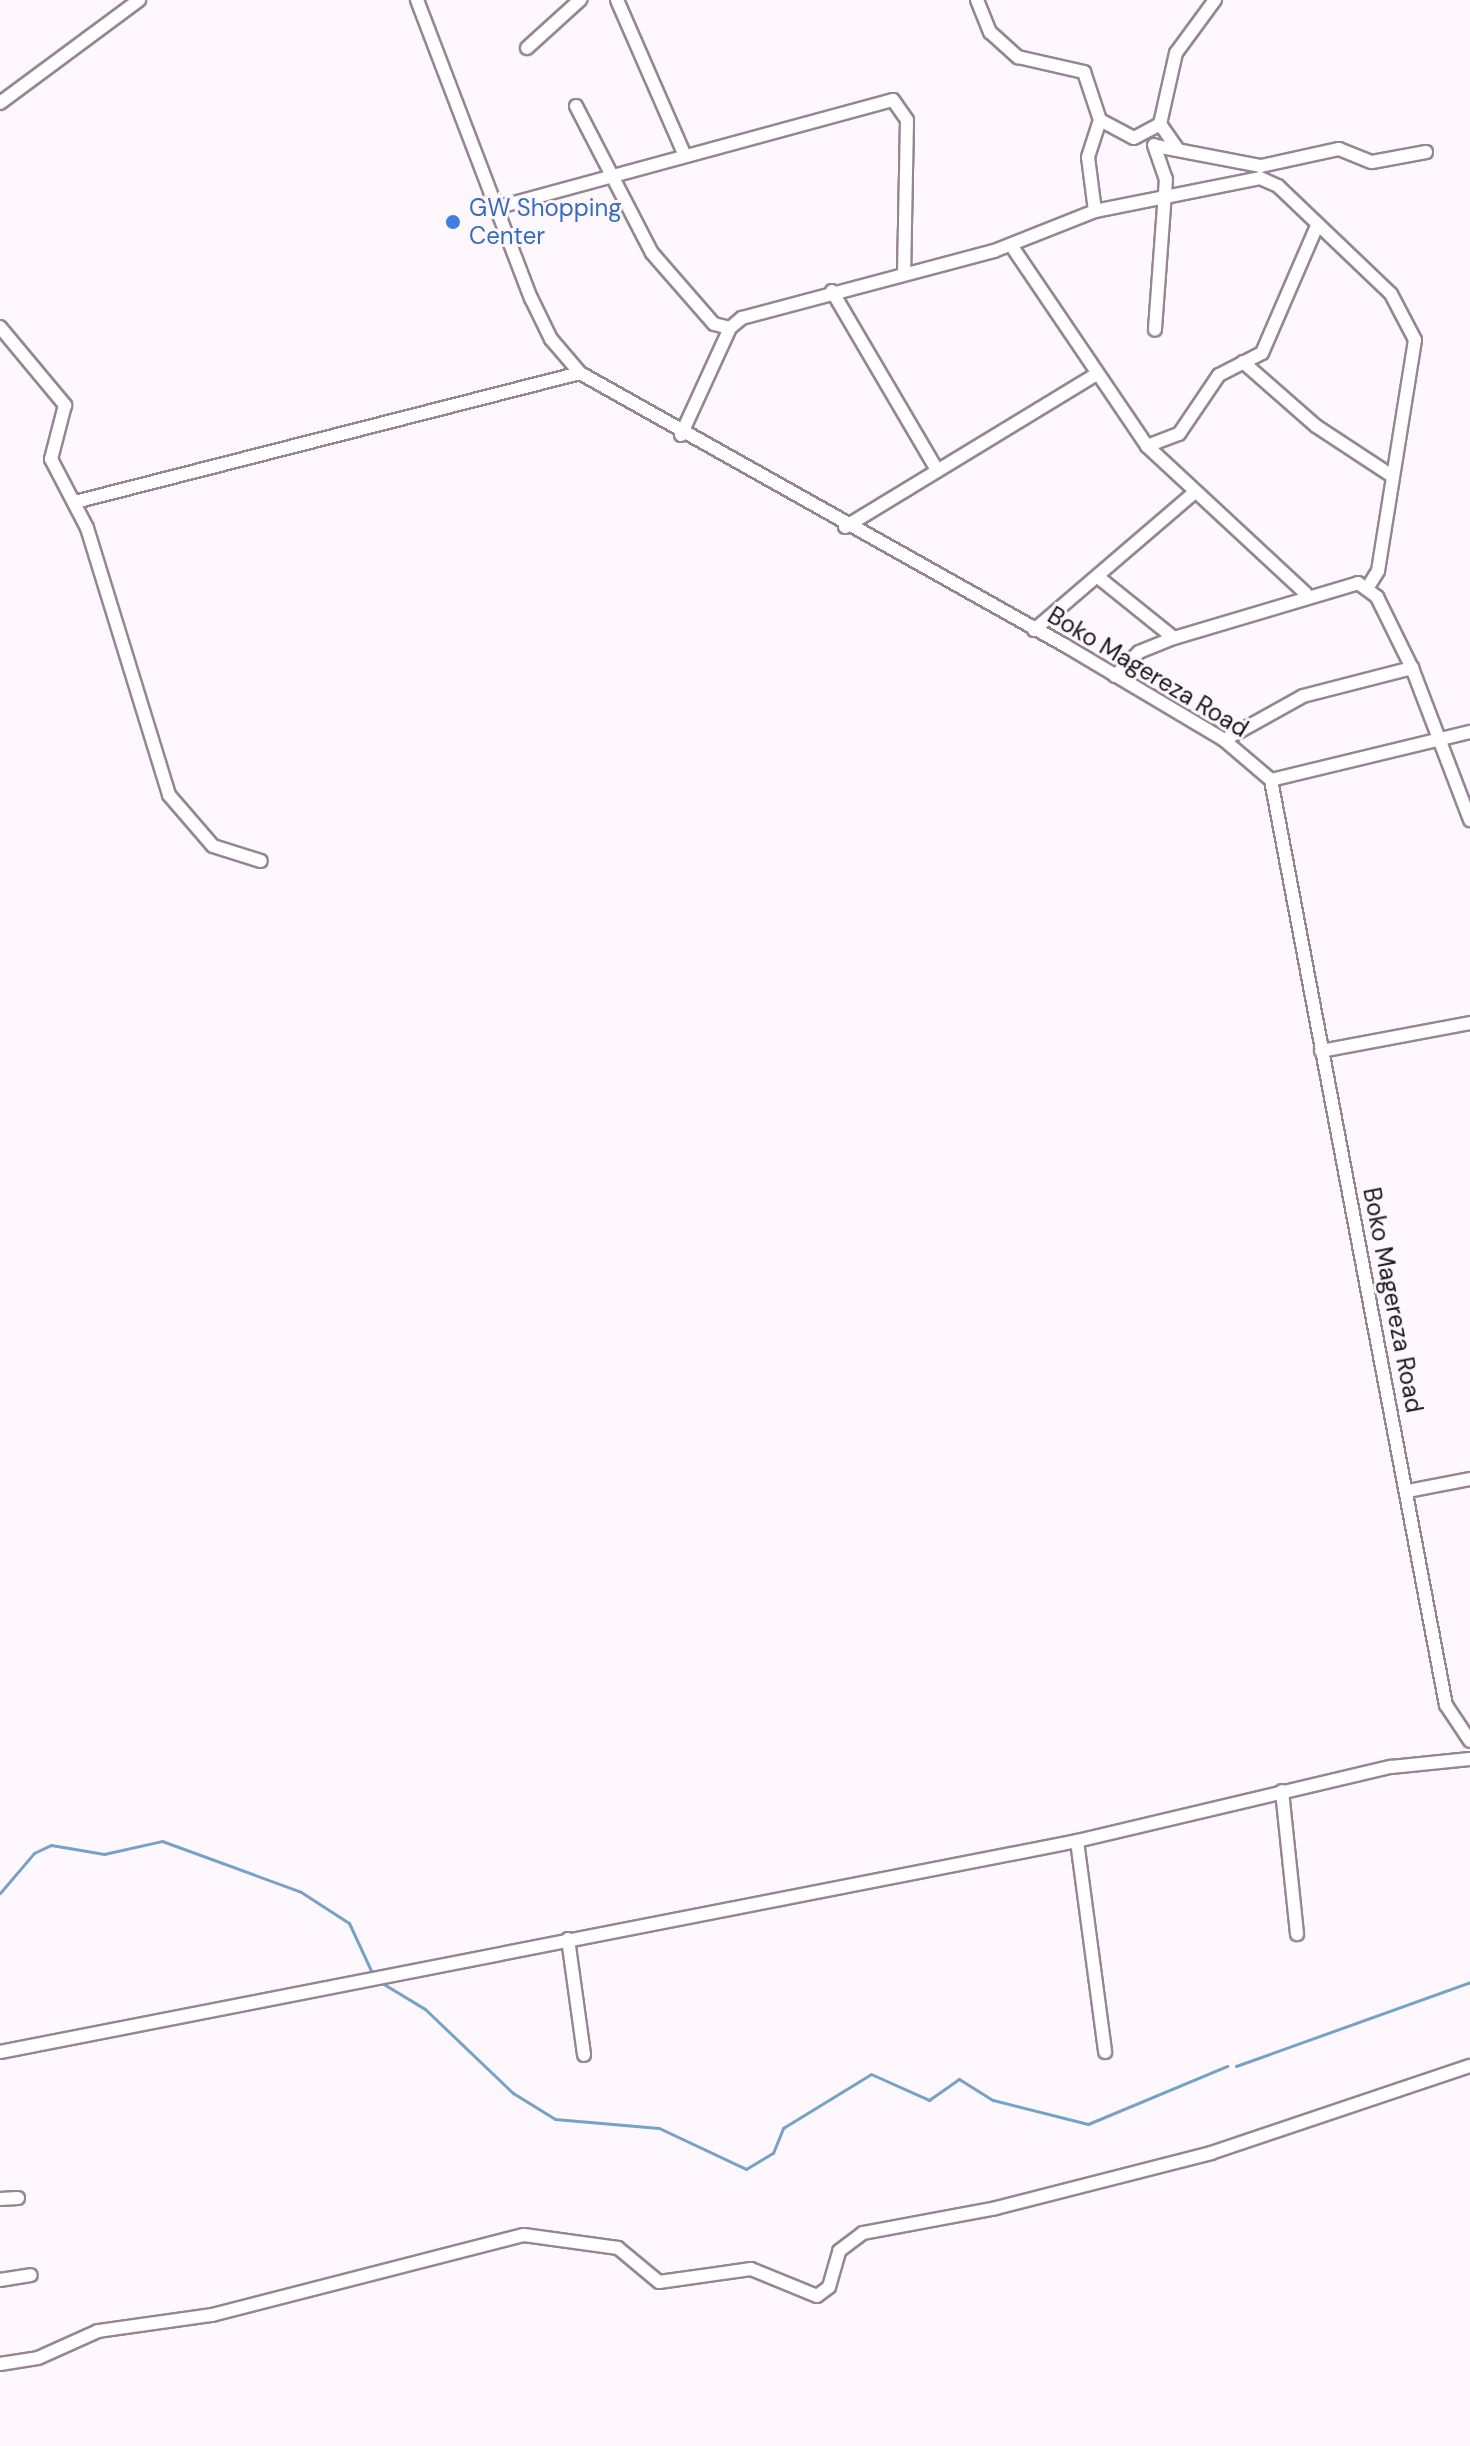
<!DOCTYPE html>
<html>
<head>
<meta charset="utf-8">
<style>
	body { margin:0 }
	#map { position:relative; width:1470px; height:2446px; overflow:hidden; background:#fef7fe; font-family:"DM Sans",sans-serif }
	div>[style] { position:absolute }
	.stream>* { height:3px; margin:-1.5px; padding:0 1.5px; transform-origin:1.5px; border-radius:1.5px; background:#74a2c8 }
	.roads { filter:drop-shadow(2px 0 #958695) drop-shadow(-2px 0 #958695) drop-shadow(0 2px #958695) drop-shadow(0 -2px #958695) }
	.minor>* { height:12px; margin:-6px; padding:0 6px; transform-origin:6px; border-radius:6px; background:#fff }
	.dots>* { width:22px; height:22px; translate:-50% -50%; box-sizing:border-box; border:4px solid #fef7fe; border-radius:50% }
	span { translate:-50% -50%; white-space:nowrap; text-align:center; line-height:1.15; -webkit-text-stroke:6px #fef7fe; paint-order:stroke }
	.shop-label { font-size:24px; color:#366cbe }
	.left { translate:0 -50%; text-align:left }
	.street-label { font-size:24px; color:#1d171d }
</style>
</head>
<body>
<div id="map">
	<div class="stream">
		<i style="left:0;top:1893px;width:52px;rotate:-49.6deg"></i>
		<i style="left:34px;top:1853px;width:19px;rotate:-25deg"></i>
		<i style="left:51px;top:1845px;width:54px;rotate:9.6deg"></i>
		<i style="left:104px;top:1854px;width:59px;rotate:-12.6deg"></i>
		<i style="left:162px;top:1841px;width:148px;rotate:20.1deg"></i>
		<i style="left:301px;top:1892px;width:57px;rotate:32.9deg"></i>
		<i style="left:349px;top:1923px;width:57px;rotate:65.2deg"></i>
		<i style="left:382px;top:1983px;width:50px;rotate:31.2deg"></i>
		<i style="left:425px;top:2009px;width:122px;rotate:43.7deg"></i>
		<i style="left:513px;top:2093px;width:49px;rotate:31.8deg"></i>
		<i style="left:555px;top:2119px;width:104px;rotate:4.9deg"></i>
		<i style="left:659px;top:2128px;width:96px;rotate:25.2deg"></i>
		<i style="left:746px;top:2169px;width:31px;rotate:-31deg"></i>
		<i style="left:773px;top:2153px;width:27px;rotate:-68deg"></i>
		<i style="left:783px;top:2128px;width:103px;rotate:-31.5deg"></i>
		<i style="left:871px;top:2074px;width:64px;rotate:24.1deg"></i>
		<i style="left:929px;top:2100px;width:37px;rotate:-35deg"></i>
		<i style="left:959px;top:2079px;width:40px;rotate:32deg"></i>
		<i style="left:993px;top:2100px;width:98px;rotate:14.2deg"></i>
		<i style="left:1088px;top:2124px;width:151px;rotate:-22.6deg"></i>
		<i style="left:1236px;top:2066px;width:249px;rotate:-19.7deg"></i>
	</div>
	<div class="roads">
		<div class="minor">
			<i style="left:417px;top:0;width:319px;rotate:69.1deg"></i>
			<i style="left:531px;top:298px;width:46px;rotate:64deg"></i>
			<i style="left:551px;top:339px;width:45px;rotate:49.5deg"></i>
			<i style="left:580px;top:373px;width:557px;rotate:29.32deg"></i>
			<i style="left:1066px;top:646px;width:184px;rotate:30.7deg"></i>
			<i style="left:1224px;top:740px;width:62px;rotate:40.4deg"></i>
			<i style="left:1271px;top:780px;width:941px;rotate:79.29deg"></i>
			<i style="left:1446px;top:1705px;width:43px;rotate:56.3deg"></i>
			<i style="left:617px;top:0;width:167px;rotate:66.4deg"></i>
			<i style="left:977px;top:0;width:35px;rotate:68deg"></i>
			<i style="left:990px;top:32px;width:38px;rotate:42deg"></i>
			<i style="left:1018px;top:57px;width:68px;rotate:12.8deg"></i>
			<i style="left:1084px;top:72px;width:51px;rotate:71.6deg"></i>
			<i style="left:1100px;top:120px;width:38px;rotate:28deg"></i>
			<i style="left:1134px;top:138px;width:30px;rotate:-28deg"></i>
			<i style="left:1160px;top:124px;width:73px;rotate:-77.3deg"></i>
			<i style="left:1176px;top:53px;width:66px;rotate:-53.7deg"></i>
			<i style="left:527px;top:48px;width:72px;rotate:-42.2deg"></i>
			<i style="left:0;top:103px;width:173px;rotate:-36.5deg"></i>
			<i style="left:576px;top:106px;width:165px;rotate:62.7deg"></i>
			<i style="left:652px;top:253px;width:94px;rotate:48.9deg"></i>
			<i style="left:714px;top:324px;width:16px;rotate:14deg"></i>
			<i style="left:1160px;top:124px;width:29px;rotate:55deg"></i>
			<i style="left:1154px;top:145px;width:36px;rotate:71deg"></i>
			<i style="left:1166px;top:179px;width:151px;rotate:94.2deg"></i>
			<i style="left:1156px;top:146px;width:107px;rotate:10.8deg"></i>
			<i style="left:1261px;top:166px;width:80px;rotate:-12.3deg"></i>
			<i style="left:1339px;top:149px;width:35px;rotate:22deg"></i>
			<i style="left:1372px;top:162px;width:55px;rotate:-10.5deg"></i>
			<i style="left:499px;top:207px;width:408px;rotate:-15.2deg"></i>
			<i style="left:893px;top:100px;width:24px;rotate:55deg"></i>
			<i style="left:907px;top:120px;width:152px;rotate:91.1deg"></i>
			<i style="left:1095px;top:211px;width:54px;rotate:-97.4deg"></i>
			<i style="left:1088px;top:157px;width:39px;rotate:-72deg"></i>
			<i style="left:1011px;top:245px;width:243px;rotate:55.9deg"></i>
			<i style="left:1147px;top:446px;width:217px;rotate:42.9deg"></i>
			<i style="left:832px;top:291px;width:208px;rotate:59.6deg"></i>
			<i style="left:0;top:327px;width:102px;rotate:50.2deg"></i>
			<i style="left:65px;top:405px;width:56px;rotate:104.5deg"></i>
			<i style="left:51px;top:459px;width:78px;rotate:62.4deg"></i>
			<i style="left:87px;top:528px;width:279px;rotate:72.9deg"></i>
			<i style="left:169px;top:795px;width:67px;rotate:49.2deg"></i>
			<i style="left:213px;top:846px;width:50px;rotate:17.4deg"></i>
			<i style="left:1243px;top:362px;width:97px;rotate:41.2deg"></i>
			<i style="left:1316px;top:426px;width:91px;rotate:33.3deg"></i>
			<i style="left:681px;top:435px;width:118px;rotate:-65.4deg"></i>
			<i style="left:730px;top:328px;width:16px;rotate:-40deg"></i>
			<i style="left:742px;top:318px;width:261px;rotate:-14.9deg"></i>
			<i style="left:994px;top:251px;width:109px;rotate:-21.6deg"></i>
			<i style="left:1095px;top:211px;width:168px;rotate:-11.3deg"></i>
			<i style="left:1260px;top:178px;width:20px;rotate:24deg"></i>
			<i style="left:1278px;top:186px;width:156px;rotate:43.7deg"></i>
			<i style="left:1391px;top:294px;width:52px;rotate:62.4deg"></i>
			<i style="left:1415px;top:340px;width:234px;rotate:99.1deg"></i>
			<i style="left:1378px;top:571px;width:19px;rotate:122deg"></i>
			<i style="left:1147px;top:446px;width:34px;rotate:-21deg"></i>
			<i style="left:1179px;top:434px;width:71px;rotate:-55.9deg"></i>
			<i style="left:1219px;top:375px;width:48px;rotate:-27.1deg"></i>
			<i style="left:1262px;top:353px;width:136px;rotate:-66.6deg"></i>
			<i style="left:75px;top:502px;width:521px;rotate:-14.33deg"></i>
			<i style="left:845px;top:527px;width:290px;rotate:-31.3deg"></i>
			<i style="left:1098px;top:577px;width:97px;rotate:38.8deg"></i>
			<i style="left:1034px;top:630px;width:212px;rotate:-40.6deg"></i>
			<i style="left:1115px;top:676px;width:34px;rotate:-45deg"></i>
			<i style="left:1139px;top:652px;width:38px;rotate:-22deg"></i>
			<i style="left:1174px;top:638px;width:192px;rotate:-16.6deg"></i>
			<i style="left:1358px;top:583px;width:24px;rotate:36deg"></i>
			<i style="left:1377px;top:597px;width:79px;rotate:63.8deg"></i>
			<i style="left:1412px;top:668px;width:163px;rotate:69.1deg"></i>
			<i style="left:1224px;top:740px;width:90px;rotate:-29.1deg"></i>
			<i style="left:1303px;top:696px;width:113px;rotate:-14.4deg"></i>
			<i style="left:1271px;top:780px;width:205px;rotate:-13.6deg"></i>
			<i style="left:1321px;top:1051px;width:152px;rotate:-10.6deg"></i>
			<i style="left:1408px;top:1491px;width:63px;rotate:-11deg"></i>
			<i style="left:1282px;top:1791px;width:144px;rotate:84deg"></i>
			<i style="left:1077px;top:1841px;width:213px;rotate:82.4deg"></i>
			<i style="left:568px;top:1939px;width:117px;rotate:82.1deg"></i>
			<i style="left:0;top:2052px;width:1097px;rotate:-11.08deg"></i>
			<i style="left:1077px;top:1841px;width:323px;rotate:-13.3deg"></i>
			<i style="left:1391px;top:1767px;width:79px;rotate:-5.8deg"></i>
			<i style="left:0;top:2199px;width:18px;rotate:-3deg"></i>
			<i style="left:0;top:2280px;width:31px;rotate:-9deg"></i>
			<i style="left:0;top:2364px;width:38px;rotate:-9deg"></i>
			<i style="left:38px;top:2358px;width:66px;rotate:-24.2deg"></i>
			<i style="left:98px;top:2331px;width:115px;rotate:-8deg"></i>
			<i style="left:212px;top:2315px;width:322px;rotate:-14.4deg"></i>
			<i style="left:524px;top:2235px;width:95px;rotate:7.9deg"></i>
			<i style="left:618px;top:2248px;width:53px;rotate:39.7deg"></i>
			<i style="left:659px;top:2282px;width:93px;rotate:-8deg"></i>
			<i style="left:751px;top:2269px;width:71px;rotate:22.2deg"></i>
			<i style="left:817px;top:2296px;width:15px;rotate:-37deg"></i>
			<i style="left:829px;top:2287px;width:37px;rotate:-74deg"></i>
			<i style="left:839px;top:2251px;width:30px;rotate:-37deg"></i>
			<i style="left:863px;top:2233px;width:135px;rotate:-10.6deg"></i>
			<i style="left:996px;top:2208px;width:222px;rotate:-14.3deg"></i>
			<i style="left:1211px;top:2153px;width:273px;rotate:-18.6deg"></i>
		</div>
	</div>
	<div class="dots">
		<i style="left:453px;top:222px;background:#3f7fe0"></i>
	</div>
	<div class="shop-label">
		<span class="left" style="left:469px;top:222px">GW Shopping<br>Center</span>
	</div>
	<div class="street-label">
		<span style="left:1148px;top:672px;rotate:31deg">Boko Magereza Road</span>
		<span style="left:1393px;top:1300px;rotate:79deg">Boko Magereza Road</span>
	</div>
</div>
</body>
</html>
